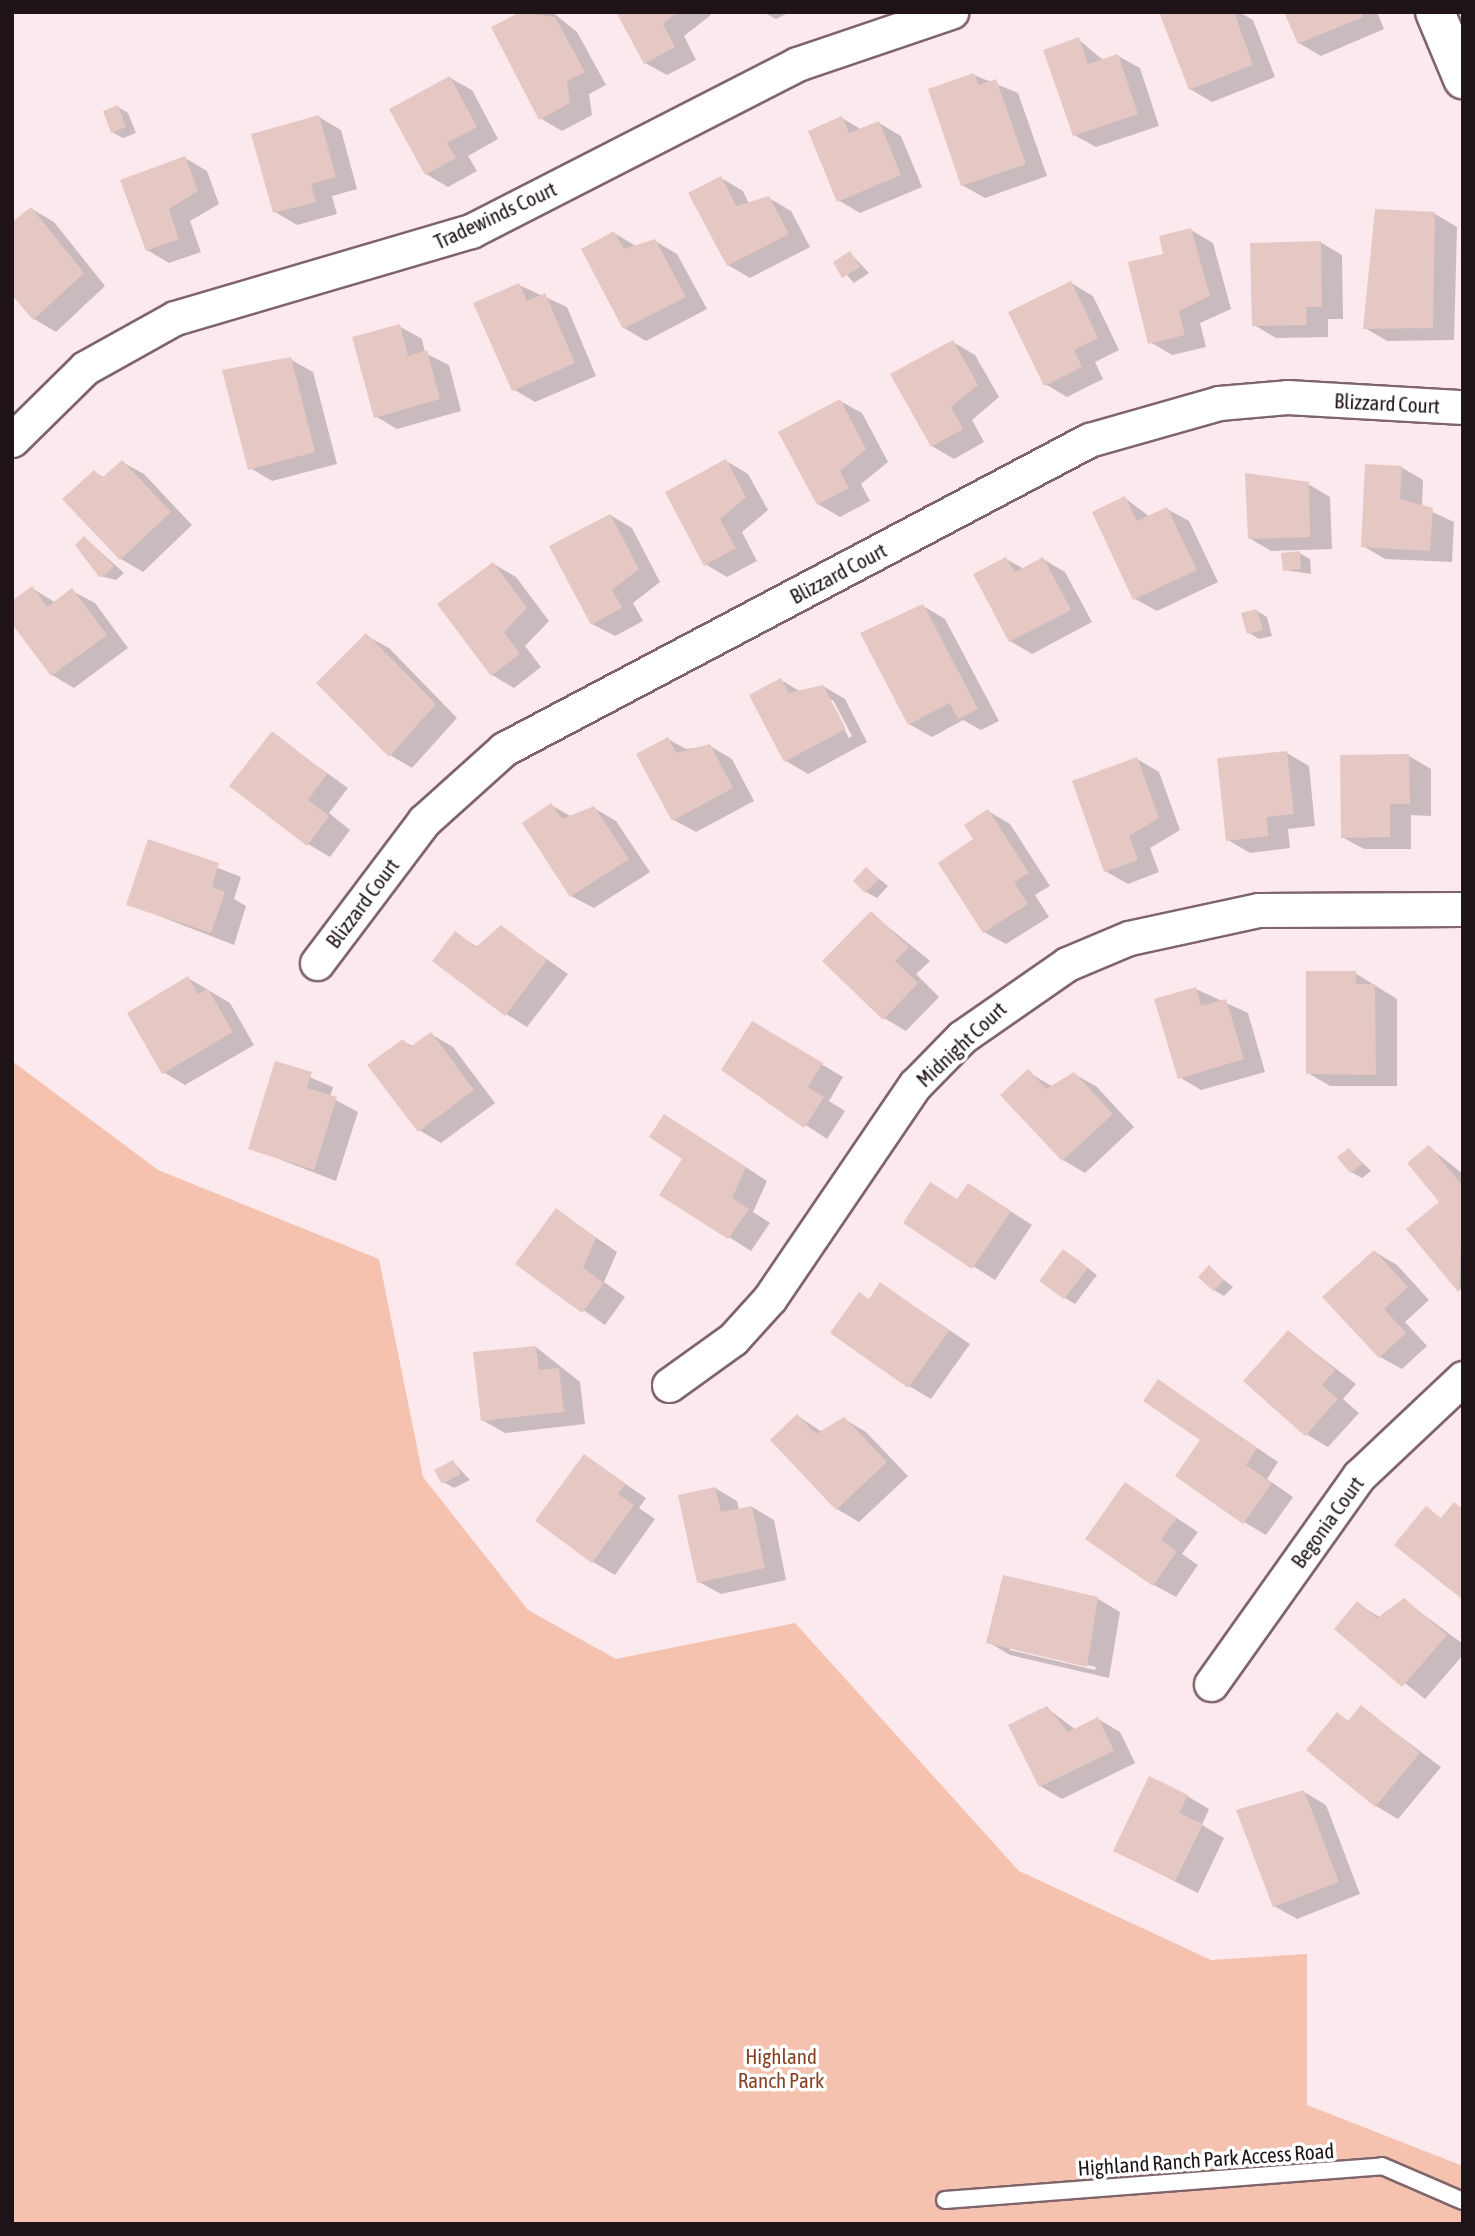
<!DOCTYPE html>
<html>
<head>
<meta charset="utf-8">
<style>
	body { margin:0 }
	#map { position:relative; width:1475px; height:2236px; overflow:hidden; background:#fce9ed; font-family:"Asap Condensed",sans-serif }
	div>[style] { position:absolute }
	.green>* { inset:0; background:#f4c2ae }
	.shadow>* { inset:0; background:#0003 }
	.building>* { inset:0; background:#e5c7c4 }
	.path>* { height:4.5px; margin-top:-2.25px; transform-origin:0; background:repeating-linear-gradient(90deg,#8d7f82 0 5px,transparent 0 8.5px) }
	.roads { filter:drop-shadow(2px 0 #7f656b) drop-shadow(-2px 0 #7f656b) drop-shadow(0 2px #7f656b) drop-shadow(0 -2px #7f656b) }
	.lane>* { height:16px; margin:-8px; padding:0 8px; transform-origin:8px; border-radius:8px; background:#fff }
	.street>* { height:33px; margin:-16.5px; padding:0 16.5px; transform-origin:16.5px; border-radius:16.5px; background:#fff }
	.secondary>* { height:38px; margin:-19px; padding:0 19px; transform-origin:19px; border-radius:19px; background:#fff }
	span { translate:-50% -50%; white-space:nowrap; text-align:center; line-height:1.15; -webkit-text-stroke:7px #fff; paint-order:stroke }
	.street-label { font-size:21px; color:#1e1417 }
	.park-label { font-size:21px; color:#864223 }
	.frame { position:absolute; inset:0; border:14px solid #1e1417; pointer-events:none }
</style>
</head>
<body>
<div id="map">
	<div class="green">
		<i style="clip-path:polygon(12px 1061px,158px 1170px,379px 1259px,423px 1477px,528px 1610px,616px 1659px,795px 1623px,1019px 1871px,1211px 1960px,1307px 1954px,1307px 2105px,1463px 2166px,1463px 2224px,12px 2224px)"></i>
	</div>
	<div class="shadow">
		<i style="clip-path:polygon(524px 12px,552px 12px,577px 32px,606px 85px,589px 94px,592px 115px,562px 131px,540px 118px,493px 28px)"></i>
		<i style="clip-path:polygon(618px 12px,709px 12px,711px 15px,684px 36px,696px 60px,667px 75px,645px 63px)"></i>
		<i style="clip-path:polygon(763px 12px,790px 12px,776px 19px)"></i>
		<i style="clip-path:polygon(1163px 12px,1239px 12px,1253px 20px,1275px 77px,1212px 102px,1190px 89px)"></i>
		<i style="clip-path:polygon(1286px 12px,1377px 12px,1384px 29px,1321px 56px,1299px 43px)"></i>
		<i style="clip-path:polygon(1078px 39px,1104px 61px,1118px 56px,1140px 68px,1159px 126px,1096px 147px,1074px 135px)"></i>
		<i style="clip-path:polygon(974px 75px,1018px 93px,1047px 176px,985px 198px,962px 185px)"></i>
		<i style="clip-path:polygon(450px 78px,472px 90px,498px 139px,468px 156px,477px 171px,448px 187px,426px 174px)"></i>
		<i style="clip-path:polygon(118px 107px,128px 113px,136px 133px,123px 138px,112px 132px)"></i>
		<i style="clip-path:polygon(319px 117px,341px 130px,357px 189px,332px 196px,337px 214px,297px 225px,275px 212px)"></i>
		<i style="clip-path:polygon(842px 118px,862px 130px,879px 123px,901px 136px,922px 187px,860px 213px,838px 200px)"></i>
		<i style="clip-path:polygon(185px 158px,207px 171px,219px 204px,190px 221px,201px 252px,169px 263px,147px 250px)"></i>
		<i style="clip-path:polygon(721px 178px,743px 191px,749px 204px,769px 198px,791px 211px,810px 247px,750px 278px,728px 265px)"></i>
		<i style="clip-path:polygon(32px 209px,54px 222px,105px 286px,56px 332px,34px 319px)"></i>
		<i style="clip-path:polygon(1435px 214px,1457px 227px,1454px 340px,1387px 341px,1365px 328px)"></i>
		<i style="clip-path:polygon(1191px 230px,1213px 243px,1231px 309px,1200px 323px,1206px 347px,1172px 355px,1150px 342px,1165px 255px)"></i>
		<i style="clip-path:polygon(614px 233px,636px 246px,655px 241px,677px 254px,707px 309px,646px 341px,624px 328px)"></i>
		<i style="clip-path:polygon(1320px 242px,1342px 255px,1343px 319px,1328px 319px,1328px 337px,1276px 338px,1254px 325px)"></i>
		<i style="clip-path:polygon(850px 253px,869px 273px,854px 283px,836px 262px)"></i>
		<i style="clip-path:polygon(1071px 283px,1093px 296px,1119px 350px,1095px 362px,1103px 379px,1067px 397px,1045px 384px)"></i>
		<i style="clip-path:polygon(519px 285px,567px 307px,596px 376px,535px 402px,513px 389px)"></i>
		<i style="clip-path:polygon(399px 326px,422px 339px,425px 353px,449px 365px,461px 411px,397px 429px,375px 416px)"></i>
		<i style="clip-path:polygon(953px 342px,975px 355px,999px 397px,972px 420px,984px 442px,954px 459px,932px 446px)"></i>
		<i style="clip-path:polygon(290px 359px,313px 372px,337px 464px,272px 481px,250px 468px)"></i>
		<i style="clip-path:polygon(840px 401px,862px 413px,888px 462px,861px 484px,870px 501px,840px 517px,818px 504px)"></i>
		<i style="clip-path:polygon(726px 461px,748px 474px,768px 510px,742px 532px,757px 561px,727px 577px,705px 564px)"></i>
		<i style="clip-path:polygon(122px 462px,144px 474px,192px 525px,143px 572px,121px 559px,94px 472px,105px 478px)"></i>
		<i style="clip-path:polygon(1401px 467px,1423px 480px,1422px 507px,1454px 522px,1452px 562px,1385px 559px,1363px 546px)"></i>
		<i style="clip-path:polygon(1308px 484px,1330px 497px,1332px 549px,1271px 551px,1249px 538px)"></i>
		<i style="clip-path:polygon(1125px 498px,1150px 517px,1167px 509px,1189px 521px,1218px 582px,1157px 611px,1135px 599px)"></i>
		<i style="clip-path:polygon(610px 515px,632px 528px,660px 582px,633px 603px,643px 621px,615px 636px,592px 624px)"></i>
		<i style="clip-path:polygon(85px 538px,124px 573px,116px 580px,100px 576px)"></i>
		<i style="clip-path:polygon(1299px 553px,1310px 559px,1311px 574px,1284px 570px)"></i>
		<i style="clip-path:polygon(1006px 559px,1024px 569px,1043px 559px,1065px 572px,1092px 622px,1032px 654px,1010px 641px)"></i>
		<i style="clip-path:polygon(494px 564px,516px 577px,549px 621px,525px 646px,541px 667px,514px 688px,492px 675px)"></i>
		<i style="clip-path:polygon(32px 588px,56px 603px,72px 591px,95px 603px,128px 648px,74px 688px,52px 675px)"></i>
		<i style="clip-path:polygon(923px 606px,945px 619px,999px 721px,981px 730px,963px 720px,932px 737px,909px 724px)"></i>
		<i style="clip-path:polygon(1257px 611px,1267px 617px,1272px 636px,1259px 639px,1249px 633px)"></i>
		<i style="clip-path:polygon(367px 636px,389px 648px,457px 718px,412px 768px,390px 755px)"></i>
		<i style="clip-path:polygon(evenodd,781px 680px,801px 692px,823px 686px,845px 699px,867px 742px,808px 774px,786px 761px,781px 680px,829px 700px,833px 700px,852px 736px,849px 738px,829px 700px)"></i>
		<i style="clip-path:polygon(272px 734px,348px 788px,329px 813px,350px 830px,330px 857px,308px 844px)"></i>
		<i style="clip-path:polygon(668px 739px,686px 749px,710px 746px,732px 759px,754px 801px,696px 832px,674px 820px)"></i>
		<i style="clip-path:polygon(1287px 753px,1309px 766px,1315px 826px,1288px 829px,1290px 848px,1250px 853px,1228px 840px)"></i>
		<i style="clip-path:polygon(1409px 756px,1431px 769px,1431px 816px,1411px 815px,1411px 849px,1364px 849px,1342px 837px)"></i>
		<i style="clip-path:polygon(1137px 759px,1159px 772px,1180px 830px,1150px 848px,1159px 872px,1128px 884px,1105px 871px)"></i>
		<i style="clip-path:polygon(551px 805px,572px 817px,594px 808px,616px 821px,650px 872px,594px 908px,571px 896px)"></i>
		<i style="clip-path:polygon(988px 811px,1010px 824px,1050px 886px,1035px 895px,1049px 917px,1006px 944px,984px 932px,976px 840px)"></i>
		<i style="clip-path:polygon(149px 841px,241px 877px,234px 899px,246px 906px,234px 945px,128px 904px)"></i>
		<i style="clip-path:polygon(867px 869px,888px 886px,877px 898px,866px 892px)"></i>
		<i style="clip-path:polygon(871px 913px,930px 961px,916px 974px,939px 997px,906px 1031px,884px 1018px)"></i>
		<i style="clip-path:polygon(501px 927px,568px 974px,527px 1027px,506px 1014px,455px 934px,478px 947px)"></i>
		<i style="clip-path:polygon(1355px 973px,1397px 999px,1397px 1086px,1330px 1086px,1308px 1073px)"></i>
		<i style="clip-path:polygon(188px 978px,230px 1003px,254px 1045px,185px 1085px,163px 1072px)"></i>
		<i style="clip-path:polygon(1196px 989px,1248px 1013px,1265px 1072px,1201px 1090px,1179px 1077px)"></i>
		<i style="clip-path:polygon(752px 1023px,843px 1077px,829px 1101px,845px 1111px,827px 1139px,723px 1070px)"></i>
		<i style="clip-path:polygon(431px 1034px,453px 1047px,495px 1103px,441px 1143px,419px 1130px,403px 1041px,414px 1047px)"></i>
		<i style="clip-path:polygon(276px 1063px,333px 1087px,330px 1097px,358px 1112px,336px 1181px,250px 1148px)"></i>
		<i style="clip-path:polygon(1028px 1072px,1053px 1087px,1074px 1074px,1096px 1086px,1134px 1127px,1085px 1173px,1063px 1160px)"></i>
		<i style="clip-path:polygon(687px 1129px,767px 1181px,753px 1212px,770px 1223px,751px 1251px,661px 1194px,684px 1158px)"></i>
		<i style="clip-path:polygon(1429px 1147px,1463px 1174px,1463px 1293px,1409px 1229px,1441px 1202px)"></i>
		<i style="clip-path:polygon(1349px 1150px,1371px 1171px,1362px 1178px,1351px 1172px)"></i>
		<i style="clip-path:polygon(990px 1198px,1032px 1225px,995px 1280px,905px 1223px,959px 1200px)"></i>
		<i style="clip-path:polygon(556px 1210px,617px 1252px,604px 1282px,625px 1297px,605px 1325px,517px 1264px)"></i>
		<i style="clip-path:polygon(1375px 1252px,1397px 1265px,1429px 1300px,1405px 1322px,1427px 1346px,1402px 1369px,1380px 1357px)"></i>
		<i style="clip-path:polygon(1074px 1257px,1097px 1275px,1075px 1304px,1065px 1298px)"></i>
		<i style="clip-path:polygon(1209px 1268px,1233px 1287px,1224px 1296px,1214px 1290px)"></i>
		<i style="clip-path:polygon(881px 1284px,970px 1344px,931px 1399px,909px 1386px)"></i>
		<i style="clip-path:polygon(1288px 1332px,1356px 1384px,1343px 1399px,1359px 1413px,1328px 1447px,1306px 1434px)"></i>
		<i style="clip-path:polygon(536px 1347px,580px 1382px,585px 1424px,505px 1433px,482px 1420px)"></i>
		<i style="clip-path:polygon(1159px 1381px,1278px 1462px,1267px 1479px,1293px 1497px,1266px 1535px,1244px 1522px,1202px 1440px)"></i>
		<i style="clip-path:polygon(798px 1416px,822px 1432px,844px 1419px,866px 1432px,908px 1476px,859px 1522px,837px 1509px,772px 1440px)"></i>
		<i style="clip-path:polygon(584px 1456px,646px 1498px,639px 1508px,655px 1519px,615px 1575px,593px 1562px)"></i>
		<i style="clip-path:polygon(453px 1462px,470px 1480px,454px 1488px,443px 1482px)"></i>
		<i style="clip-path:polygon(1125px 1484px,1198px 1532px,1182px 1554px,1198px 1565px,1176px 1597px,1154px 1585px)"></i>
		<i style="clip-path:polygon(715px 1488px,737px 1501px,739px 1510px,752px 1507px,774px 1520px,786px 1580px,721px 1594px,699px 1582px)"></i>
		<i style="clip-path:polygon(evenodd,1098px 1599px,1120px 1612px,1109px 1678px,1010px 1655px,988px 1642px,1098px 1599px,1010px 1647px,1096px 1667px,1095px 1670px,1010px 1650px,1010px 1647px)"></i>
		<i style="clip-path:polygon(1404px 1600px,1463px 1644px,1463px 1655px,1425px 1699px,1336px 1629px,1358px 1604px,1381px 1618px)"></i>
		<i style="clip-path:polygon(1361px 1707px,1441px 1767px,1398px 1819px,1376px 1806px,1338px 1715px,1349px 1721px)"></i>
		<i style="clip-path:polygon(1047px 1708px,1076px 1730px,1098px 1719px,1120px 1732px,1135px 1763px,1062px 1799px,1040px 1786px)"></i>
		<i style="clip-path:polygon(1304px 1792px,1326px 1805px,1360px 1894px,1297px 1919px,1274px 1906px,1238px 1811px)"></i>
		<i style="clip-path:polygon(1187px 1796px,1209px 1809px,1202px 1825px,1224px 1838px,1198px 1893px,1115px 1851px)"></i>
	</div>
	<div class="building">
		<i style="clip-path:polygon(520px 12px,555px 17px,585px 72px,567px 81px,570px 103px,539px 120px,491px 27px)"></i>
		<i style="clip-path:polygon(616px 12px,677px 12px,663px 24px,675px 47px,644px 64px)"></i>
		<i style="clip-path:polygon(1159px 12px,1234px 12px,1253px 65px,1189px 90px)"></i>
		<i style="clip-path:polygon(1284px 12px,1361px 12px,1363px 17px,1298px 44px)"></i>
		<i style="clip-path:polygon(1079px 37px,1088px 64px,1118px 54px,1138px 114px,1073px 136px,1043px 50px)"></i>
		<i style="clip-path:polygon(974px 73px,979px 85px,996px 79px,1026px 164px,961px 186px,928px 89px)"></i>
		<i style="clip-path:polygon(450px 76px,477px 127px,447px 143px,456px 158px,425px 175px,389px 109px)"></i>
		<i style="clip-path:polygon(118px 105px,126px 127px,111px 133px,103px 111px)"></i>
		<i style="clip-path:polygon(319px 115px,336px 177px,311px 184px,316px 202px,273px 213px,251px 134px)"></i>
		<i style="clip-path:polygon(842px 116px,849px 133px,879px 121px,901px 175px,837px 202px,808px 131px)"></i>
		<i style="clip-path:polygon(185px 156px,198px 191px,169px 209px,179px 239px,146px 251px,120px 180px)"></i>
		<i style="clip-path:polygon(721px 176px,736px 206px,769px 196px,789px 234px,727px 266px,688px 193px)"></i>
		<i style="clip-path:polygon(31px 207px,84px 273px,33px 320px,12px 295px,12px 222px)"></i>
		<i style="clip-path:polygon(1375px 209px,1435px 212px,1433px 328px,1363px 329px)"></i>
		<i style="clip-path:polygon(1191px 228px,1210px 296px,1179px 311px,1185px 335px,1148px 344px,1128px 262px,1163px 254px,1159px 236px)"></i>
		<i style="clip-path:polygon(614px 231px,624px 249px,655px 239px,686px 297px,623px 329px,581px 249px)"></i>
		<i style="clip-path:polygon(1321px 241px,1322px 307px,1306px 307px,1307px 325px,1252px 326px,1250px 243px)"></i>
		<i style="clip-path:polygon(850px 251px,860px 267px,842px 278px,833px 262px)"></i>
		<i style="clip-path:polygon(1071px 281px,1098px 338px,1074px 350px,1082px 367px,1044px 386px,1008px 312px)"></i>
		<i style="clip-path:polygon(519px 283px,527px 301px,545px 293px,575px 363px,512px 391px,473px 303px)"></i>
		<i style="clip-path:polygon(400px 324px,408px 356px,427px 350px,440px 399px,374px 418px,352px 337px)"></i>
		<i style="clip-path:polygon(953px 340px,978px 385px,951px 407px,963px 429px,931px 447px,890px 374px)"></i>
		<i style="clip-path:polygon(291px 357px,315px 452px,248px 470px,222px 370px)"></i>
		<i style="clip-path:polygon(840px 399px,866px 449px,840px 471px,849px 488px,817px 505px,778px 432px)"></i>
		<i style="clip-path:polygon(726px 459px,746px 497px,720px 519px,736px 548px,704px 566px,665px 492px)"></i>
		<i style="clip-path:polygon(122px 460px,171px 512px,120px 560px,62px 499px,94px 470px,102px 478px)"></i>
		<i style="clip-path:polygon(1365px 464px,1402px 466px,1400px 499px,1433px 508px,1430px 551px,1361px 547px)"></i>
		<i style="clip-path:polygon(1245px 473px,1309px 482px,1310px 537px,1248px 539px)"></i>
		<i style="clip-path:polygon(1125px 496px,1137px 521px,1167px 507px,1197px 570px,1133px 600px,1092px 512px)"></i>
		<i style="clip-path:polygon(610px 514px,639px 569px,612px 590px,622px 608px,591px 625px,549px 546px)"></i>
		<i style="clip-path:polygon(84px 536px,114px 566px,105px 575px,99px 577px,75px 545px)"></i>
		<i style="clip-path:polygon(1300px 551px,1301px 569px,1283px 571px,1281px 553px)"></i>
		<i style="clip-path:polygon(1006px 557px,1015px 572px,1043px 557px,1071px 610px,1009px 642px,973px 574px)"></i>
		<i style="clip-path:polygon(493px 562px,527px 608px,504px 632px,520px 654px,491px 676px,437px 604px)"></i>
		<i style="clip-path:polygon(32px 586px,47px 607px,72px 588px,107px 635px,51px 676px,12px 624px,12px 601px)"></i>
		<i style="clip-path:polygon(923px 604px,978px 709px,958px 719px,950px 703px,908px 725px,860px 633px)"></i>
		<i style="clip-path:polygon(1257px 609px,1263px 630px,1247px 634px,1241px 613px)"></i>
		<i style="clip-path:polygon(366px 633px,436px 704px,389px 757px,316px 683px)"></i>
		<i style="clip-path:polygon(781px 678px,789px 693px,823px 685px,846px 729px,784px 762px,749px 695px)"></i>
		<i style="clip-path:polygon(272px 731px,327px 774px,308px 800px,329px 816px,307px 846px,229px 786px)"></i>
		<i style="clip-path:polygon(668px 737px,676px 753px,710px 744px,733px 788px,672px 821px,636px 754px)"></i>
		<i style="clip-path:polygon(1287px 751px,1294px 814px,1267px 817px,1268px 836px,1226px 841px,1217px 758px)"></i>
		<i style="clip-path:polygon(1409px 754px,1410px 804px,1390px 804px,1390px 837px,1341px 838px,1340px 755px)"></i>
		<i style="clip-path:polygon(1137px 757px,1159px 818px,1129px 836px,1138px 860px,1104px 872px,1072px 781px)"></i>
		<i style="clip-path:polygon(551px 803px,562px 819px,594px 806px,629px 859px,570px 897px,522px 823px)"></i>
		<i style="clip-path:polygon(988px 809px,1029px 873px,1014px 882px,1028px 904px,983px 933px,938px 863px,973px 839px,964px 825px)"></i>
		<i style="clip-path:polygon(148px 839px,219px 863px,212px 887px,225px 892px,211px 933px,126px 905px)"></i>
		<i style="clip-path:polygon(866px 867px,879px 879px,865px 893px,853px 881px)"></i>
		<i style="clip-path:polygon(871px 911px,909px 947px,895px 961px,918px 983px,883px 1020px,822px 961px)"></i>
		<i style="clip-path:polygon(501px 925px,547px 960px,505px 1016px,432px 961px,455px 931px,476px 947px)"></i>
		<i style="clip-path:polygon(1306px 971px,1356px 971px,1356px 984px,1375px 984px,1376px 1075px,1306px 1074px)"></i>
		<i style="clip-path:polygon(188px 976px,198px 994px,208px 989px,233px 1032px,162px 1074px,127px 1013px)"></i>
		<i style="clip-path:polygon(1196px 987px,1201px 1006px,1226px 999px,1244px 1059px,1178px 1079px,1154px 999px)"></i>
		<i style="clip-path:polygon(752px 1021px,823px 1063px,808px 1087px,824px 1097px,804px 1128px,721px 1070px)"></i>
		<i style="clip-path:polygon(431px 1032px,474px 1090px,418px 1132px,367px 1065px,403px 1039px,410px 1047px)"></i>
		<i style="clip-path:polygon(275px 1061px,312px 1072px,307px 1088px,337px 1097px,314px 1170px,248px 1149px)"></i>
		<i style="clip-path:polygon(1028px 1069px,1046px 1089px,1074px 1072px,1113px 1114px,1062px 1161px,1000px 1095px)"></i>
		<i style="clip-path:polygon(664px 1114px,746px 1167px,732px 1198px,749px 1209px,728px 1239px,659px 1195px,682px 1159px,649px 1137px)"></i>
		<i style="clip-path:polygon(1429px 1145px,1463px 1186px,1459px 1293px,1406px 1229px,1439px 1202px,1407px 1163px)"></i>
		<i style="clip-path:polygon(1349px 1148px,1362px 1164px,1350px 1173px,1337px 1157px)"></i>
		<i style="clip-path:polygon(930px 1182px,957px 1199px,968px 1183px,1011px 1211px,972px 1269px,903px 1223px)"></i>
		<i style="clip-path:polygon(556px 1208px,596px 1238px,583px 1268px,604px 1283px,582px 1313px,515px 1264px)"></i>
		<i style="clip-path:polygon(1063px 1249px,1088px 1268px,1064px 1299px,1039px 1281px)"></i>
		<i style="clip-path:polygon(1374px 1250px,1408px 1287px,1384px 1309px,1406px 1333px,1379px 1358px,1322px 1297px)"></i>
		<i style="clip-path:polygon(1209px 1265px,1224px 1280px,1213px 1291px,1198px 1277px)"></i>
		<i style="clip-path:polygon(880px 1282px,949px 1331px,908px 1388px,830px 1333px,859px 1292px,869px 1299px)"></i>
		<i style="clip-path:polygon(1288px 1330px,1335px 1370px,1322px 1385px,1338px 1399px,1305px 1436px,1243px 1381px)"></i>
		<i style="clip-path:polygon(536px 1346px,539px 1370px,559px 1368px,564px 1412px,481px 1421px,473px 1352px)"></i>
		<i style="clip-path:polygon(1158px 1379px,1257px 1448px,1246px 1465px,1272px 1483px,1243px 1524px,1175px 1476px,1200px 1440px,1143px 1401px)"></i>
		<i style="clip-path:polygon(797px 1414px,816px 1434px,844px 1417px,887px 1462px,836px 1510px,770px 1440px)"></i>
		<i style="clip-path:polygon(584px 1454px,626px 1484px,618px 1494px,634px 1505px,592px 1563px,535px 1521px)"></i>
		<i style="clip-path:polygon(453px 1460px,461px 1474px,442px 1484px,434px 1470px)"></i>
		<i style="clip-path:polygon(1125px 1482px,1177px 1518px,1161px 1540px,1177px 1551px,1153px 1586px,1085px 1539px)"></i>
		<i style="clip-path:polygon(715px 1487px,721px 1512px,752px 1506px,765px 1568px,697px 1583px,678px 1495px)"></i>
		<i style="clip-path:polygon(1454px 1502px,1463px 1509px,1463px 1600px,1394px 1545px,1426px 1506px,1441px 1518px)"></i>
		<i style="clip-path:polygon(1003px 1575px,1098px 1597px,1087px 1667px,986px 1643px)"></i>
		<i style="clip-path:polygon(1404px 1598px,1447px 1635px,1402px 1687px,1334px 1629px,1357px 1601px,1377px 1618px)"></i>
		<i style="clip-path:polygon(1361px 1705px,1420px 1753px,1375px 1807px,1306px 1750px,1337px 1712px,1348px 1721px)"></i>
		<i style="clip-path:polygon(1047px 1706px,1068px 1732px,1098px 1717px,1114px 1751px,1039px 1787px,1008px 1725px)"></i>
		<i style="clip-path:polygon(1149px 1776px,1188px 1795px,1179px 1813px,1203px 1824px,1175px 1881px,1113px 1851px)"></i>
		<i style="clip-path:polygon(1304px 1790px,1339px 1882px,1273px 1907px,1236px 1810px)"></i>
	</div>
	<div class="path">
		<i style="left:1296px;top:2224px;width:19px"></i>
	</div>
	<div class="roads">
		<div class="lane">
			<i style="left:945px;top:2200px;width:438px;rotate:-4.4deg"></i>
			<i style="left:1382px;top:2166px;width:88px;rotate:23.4deg"></i>
		</div>
		<div class="street">
			<i style="left:12px;top:440px;width:103px;rotate:-44.6deg"></i>
			<i style="left:85px;top:368px;width:103px;rotate:-29.1deg"></i>
			<i style="left:175px;top:318px;width:309px;rotate:-16.4deg"></i>
			<i style="left:471px;top:231px;width:366px;rotate:-27.1deg"></i>
			<i style="left:797px;top:64px;width:163px;rotate:-18.7deg"></i>
			<i style="left:317px;top:963px;width:178px;rotate:-53deg"></i>
			<i style="left:424px;top:821px;width:108px;rotate:-42deg"></i>
			<i style="left:504px;top:749px;width:662px;rotate:-27.84deg"></i>
			<i style="left:1089px;top:440px;width:135px;rotate:-15.9deg"></i>
			<i style="left:1219px;top:403px;width:68px;rotate:-5deg"></i>
			<i style="left:1287px;top:397px;width:176px;rotate:3.3deg"></i>
			<i style="left:669px;top:1385px;width:79px;rotate:-35.7deg"></i>
			<i style="left:733px;top:1339px;width:55px;rotate:-47.9deg"></i>
			<i style="left:770px;top:1298px;width:258px;rotate:-55.8deg"></i>
			<i style="left:915px;top:1085px;width:67px;rotate:-45.6deg"></i>
			<i style="left:962px;top:1037px;width:128px;rotate:-34.8deg"></i>
			<i style="left:1067px;top:964px;width:67px;rotate:-22.8deg"></i>
			<i style="left:1129px;top:938px;width:133px;rotate:-12.2deg"></i>
			<i style="left:1259px;top:910px;width:204px;rotate:-0.3deg"></i>
			<i style="left:1211px;top:1684px;width:255px;rotate:-54.6deg"></i>
			<i style="left:1359px;top:1476px;width:143px;rotate:-43.3deg"></i>
		</div>
		<div class="secondary">
			<i style="left:1435px;top:12px;width:73px;rotate:67.3deg"></i>
		</div>
	</div>
	<div class="street-label">
		<span style="left:495px;top:215px;rotate:-25deg">Tradewinds Court</span>
		<span style="left:1387px;top:403px;rotate:3deg">Blizzard Court</span>
		<span style="left:838px;top:573px;rotate:-28deg">Blizzard Court</span>
		<span style="left:362px;top:903px;rotate:-53deg">Blizzard Court</span>
		<span style="left:961px;top:1044px;rotate:-43deg">Midnight Court</span>
		<span style="left:1327px;top:1522px;rotate:-54deg">Begonia Court</span>
		<span style="left:1206px;top:2159px;rotate:-4deg">Highland Ranch Park Access Road</span>
	</div>
	<div class="park-label">
		<span style="left:781px;top:2068px">Highland<br>Ranch Park</span>
	</div>
	<div class="frame"></div>
</div>
</body>
</html>
